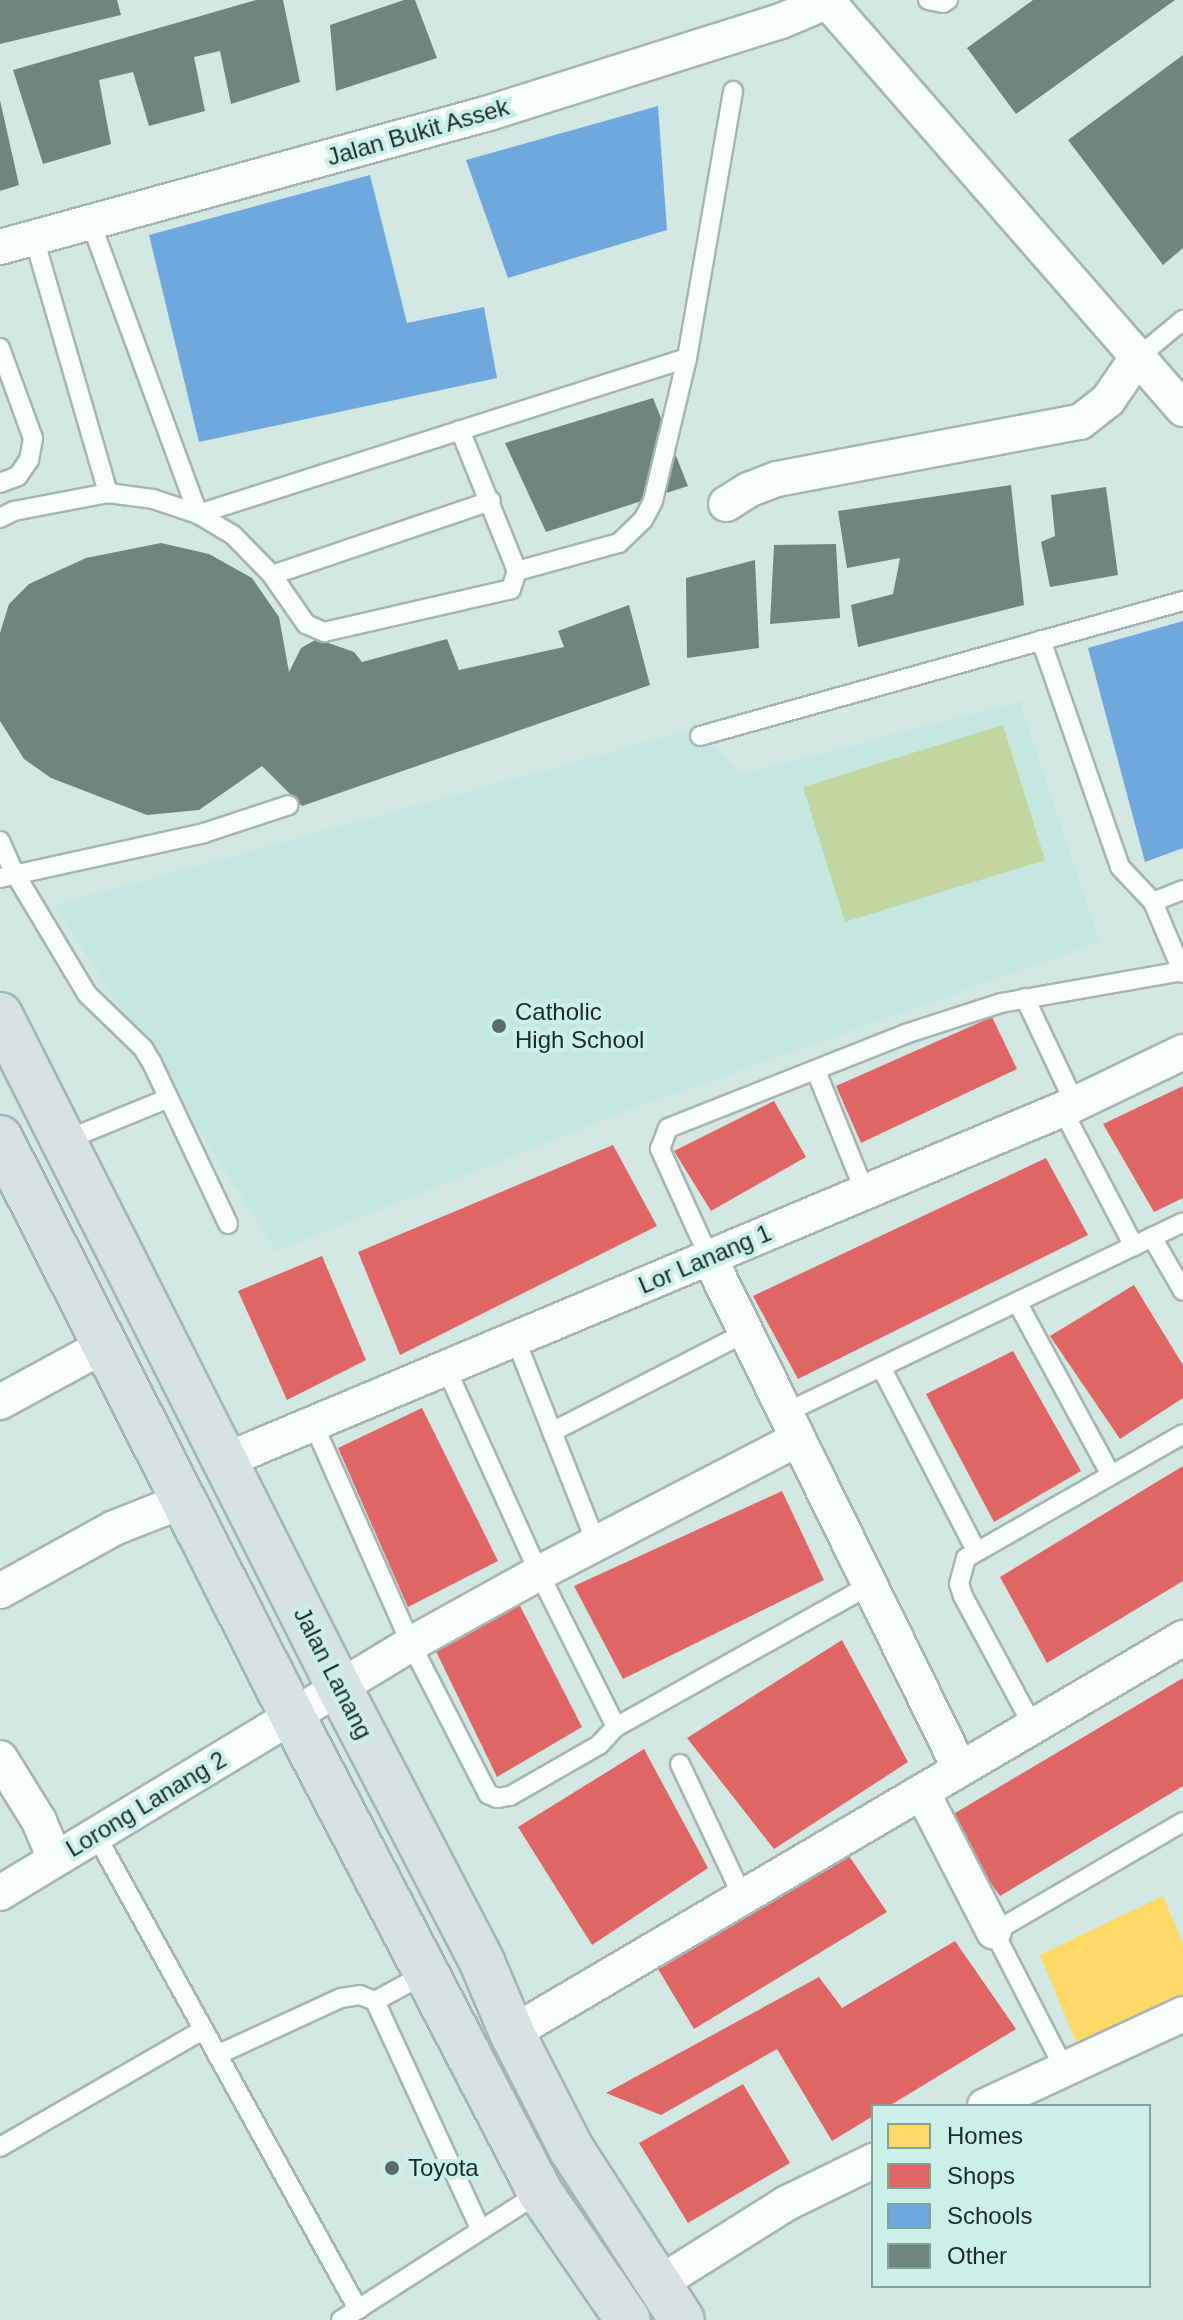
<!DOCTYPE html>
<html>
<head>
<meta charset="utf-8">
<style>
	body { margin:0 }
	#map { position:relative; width:1183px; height:2320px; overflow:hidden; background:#d3e8e3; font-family:Arial,sans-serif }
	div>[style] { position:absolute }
	.built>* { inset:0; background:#c4e7df }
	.green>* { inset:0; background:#c2d6a2 }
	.homes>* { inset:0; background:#ffd966 }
	.shops>* { inset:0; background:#e06666 }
	.schools>* { inset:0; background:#6fa8dc }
	.building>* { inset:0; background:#6f867c }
	.roads { filter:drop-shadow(2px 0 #a5b6b2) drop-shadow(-2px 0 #a5b6b2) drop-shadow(0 2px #a5b6b2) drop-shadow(0 -2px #a5b6b2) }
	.lane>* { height:18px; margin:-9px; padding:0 9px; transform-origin:9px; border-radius:9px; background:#f8fcfb }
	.street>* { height:34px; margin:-17px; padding:0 17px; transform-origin:17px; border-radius:17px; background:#f8fcfb }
	.primary>* { height:44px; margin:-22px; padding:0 22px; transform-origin:22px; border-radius:22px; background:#d6e2e3 }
	.dots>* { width:22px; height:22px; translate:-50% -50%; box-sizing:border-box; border:4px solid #cbf0e8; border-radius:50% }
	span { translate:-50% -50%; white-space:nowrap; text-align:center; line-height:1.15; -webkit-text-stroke:8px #cbf0e8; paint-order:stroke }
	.street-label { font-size:24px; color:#1c2b28 }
	.poi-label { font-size:24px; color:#1c2b28 }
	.left { translate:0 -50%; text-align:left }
	.legend { position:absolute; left:871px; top:2104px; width:280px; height:184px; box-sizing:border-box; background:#cbf0e8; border:2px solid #85a19b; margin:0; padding:10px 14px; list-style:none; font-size:24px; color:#1c2b28 }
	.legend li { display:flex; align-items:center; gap:16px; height:40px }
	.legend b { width:40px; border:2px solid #85a19b }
</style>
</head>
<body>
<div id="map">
	<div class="built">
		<i style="clip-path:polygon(1020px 701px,1100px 942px,630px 1110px,276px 1251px,54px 905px,698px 728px,739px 775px)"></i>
	</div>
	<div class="green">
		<i style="clip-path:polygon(1003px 725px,1045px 860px,845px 922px,803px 787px)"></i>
	</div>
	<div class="homes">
		<i style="clip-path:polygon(1163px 1896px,1183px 1944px,1183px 1997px,1077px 2044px,1040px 1955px)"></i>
	</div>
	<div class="shops">
		<i style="clip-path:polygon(992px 1017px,1017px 1069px,861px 1143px,836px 1086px)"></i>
		<i style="clip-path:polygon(1183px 1086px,1183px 1198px,1154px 1212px,1103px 1124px)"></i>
		<i style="clip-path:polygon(774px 1101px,806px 1157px,711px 1211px,674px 1151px)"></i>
		<i style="clip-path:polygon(613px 1145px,657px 1226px,400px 1355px,358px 1252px)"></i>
		<i style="clip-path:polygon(1046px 1158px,1088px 1235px,798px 1379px,753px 1296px)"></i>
		<i style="clip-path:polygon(322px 1256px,366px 1360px,287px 1400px,238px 1291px)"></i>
		<i style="clip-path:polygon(1134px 1285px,1183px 1365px,1183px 1398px,1120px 1439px,1050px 1336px)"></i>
		<i style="clip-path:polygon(1013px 1351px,1081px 1471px,994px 1522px,926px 1394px)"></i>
		<i style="clip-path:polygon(422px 1408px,498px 1561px,408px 1607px,338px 1448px)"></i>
		<i style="clip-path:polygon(1183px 1466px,1183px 1581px,1047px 1663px,1000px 1577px)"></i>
		<i style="clip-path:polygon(782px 1491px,824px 1580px,623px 1679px,574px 1586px)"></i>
		<i style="clip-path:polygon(517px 1600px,582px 1727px,497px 1777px,431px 1641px)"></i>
		<i style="clip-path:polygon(842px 1640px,908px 1762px,774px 1849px,687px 1738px)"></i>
		<i style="clip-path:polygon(1183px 1678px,1183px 1786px,1000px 1896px,945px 1819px)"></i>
		<i style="clip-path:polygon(644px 1749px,708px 1868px,592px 1945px,518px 1827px)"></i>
		<i style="clip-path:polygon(847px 1853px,887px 1912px,694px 2029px,658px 1969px)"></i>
		<i style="clip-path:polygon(955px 1941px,1016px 2029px,889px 2106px,873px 2106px,873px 2116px,832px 2141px,777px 2049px,661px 2115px,606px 2093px,819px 1977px,842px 2008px)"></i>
		<i style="clip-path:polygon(743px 2084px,790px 2163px,688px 2223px,639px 2143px)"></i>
	</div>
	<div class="schools">
		<i style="clip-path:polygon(658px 106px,667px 230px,508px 278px,466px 160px)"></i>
		<i style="clip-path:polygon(370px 175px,407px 323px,484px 307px,497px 378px,199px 442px,149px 235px)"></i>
		<i style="clip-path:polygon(1183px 621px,1183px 848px,1145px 862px,1088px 648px)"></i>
	</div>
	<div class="building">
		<i style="clip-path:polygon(0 0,117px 0,121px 15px,0 44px)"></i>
		<i style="clip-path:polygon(256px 0,283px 0,300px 82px,231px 104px,220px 51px,194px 57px,205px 111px,149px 126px,133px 72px,99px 80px,111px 144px,43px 164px,13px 70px)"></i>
		<i style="clip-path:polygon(404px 0,415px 0,437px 58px,336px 91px,330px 25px)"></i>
		<i style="clip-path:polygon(1033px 0,1175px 0,1016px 114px,967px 48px)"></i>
		<i style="clip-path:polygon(1183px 55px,1183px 248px,1163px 265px,1068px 140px)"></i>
		<i style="clip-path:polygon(0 100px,19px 185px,0 191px)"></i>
		<i style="clip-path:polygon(653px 398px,688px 486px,546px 532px,505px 443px)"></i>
		<i style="clip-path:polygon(1011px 485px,1024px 605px,858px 647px,851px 605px,893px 594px,900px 558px,847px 568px,838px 511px)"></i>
		<i style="clip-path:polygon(1106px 487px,1118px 575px,1050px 587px,1041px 542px,1055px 536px,1051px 495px)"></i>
		<i style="clip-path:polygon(161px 543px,209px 554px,252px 578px,279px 617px,289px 672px,301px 648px,317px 639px,354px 652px,362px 662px,447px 639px,459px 670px,564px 647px,558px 631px,629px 605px,650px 685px,302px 806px,262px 766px,199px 810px,147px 815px,51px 778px,24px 759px,0 721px,0 633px,9px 604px,29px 584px,86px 558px)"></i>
		<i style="clip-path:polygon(836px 544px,840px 618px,770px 624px,774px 545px)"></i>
		<i style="clip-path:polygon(755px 560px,759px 648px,687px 658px,686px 578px)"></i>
	</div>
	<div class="roads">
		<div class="lane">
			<i style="left:928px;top:0;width:15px;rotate:11deg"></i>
			<i style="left:943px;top:3px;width:6px;rotate:-31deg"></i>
			<i style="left:91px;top:223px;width:310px;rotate:69.8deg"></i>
			<i style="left:198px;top:514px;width:513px;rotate:-17.69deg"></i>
			<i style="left:34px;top:238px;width:266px;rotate:73.8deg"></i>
			<i style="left:0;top:348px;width:96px;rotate:69.9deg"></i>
			<i style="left:33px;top:438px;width:22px;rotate:100deg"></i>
			<i style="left:29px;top:460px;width:19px;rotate:125deg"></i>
			<i style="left:18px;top:476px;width:19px;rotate:159deg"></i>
			<i style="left:1137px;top:358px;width:60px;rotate:-39.6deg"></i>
			<i style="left:0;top:518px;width:16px;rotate:-27deg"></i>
			<i style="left:14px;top:511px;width:96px;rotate:-10.8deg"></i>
			<i style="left:108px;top:493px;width:45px;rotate:7.6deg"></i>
			<i style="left:153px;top:499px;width:47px;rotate:18.4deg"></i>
			<i style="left:198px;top:514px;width:41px;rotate:31deg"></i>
			<i style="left:233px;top:535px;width:56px;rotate:45.7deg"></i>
			<i style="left:272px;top:575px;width:60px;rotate:55.2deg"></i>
			<i style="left:306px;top:624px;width:20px;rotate:24deg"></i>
			<i style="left:324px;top:632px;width:192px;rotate:-12.9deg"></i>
			<i style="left:511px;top:589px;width:19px;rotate:-72deg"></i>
			<i style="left:517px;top:571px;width:152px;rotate:-112deg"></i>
			<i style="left:517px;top:571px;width:106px;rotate:-15.4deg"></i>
			<i style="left:619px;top:543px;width:33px;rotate:-44deg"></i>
			<i style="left:643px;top:520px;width:21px;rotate:-62deg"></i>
			<i style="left:653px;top:501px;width:147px;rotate:-76.6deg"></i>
			<i style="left:687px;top:358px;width:271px;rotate:-80.2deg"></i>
			<i style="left:272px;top:575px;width:231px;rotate:-18.7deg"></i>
			<i style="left:1041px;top:640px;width:240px;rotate:70.8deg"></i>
			<i style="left:1120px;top:867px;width:48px;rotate:46.7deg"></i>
			<i style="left:1153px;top:902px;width:77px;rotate:67.1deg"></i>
			<i style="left:700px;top:736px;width:502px;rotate:-15.62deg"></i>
			<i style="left:0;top:841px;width:34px;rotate:66deg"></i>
			<i style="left:14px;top:872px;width:142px;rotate:59.1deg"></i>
			<i style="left:87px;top:994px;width:78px;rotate:44deg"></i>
			<i style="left:143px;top:1048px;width:17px;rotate:59deg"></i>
			<i style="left:152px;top:1063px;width:178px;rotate:64.7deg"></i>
			<i style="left:0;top:878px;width:209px;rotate:-12.4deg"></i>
			<i style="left:204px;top:833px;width:89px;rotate:-18.2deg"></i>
			<i style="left:1153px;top:902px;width:32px;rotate:-22deg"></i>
			<i style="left:1025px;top:998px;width:117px;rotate:64.7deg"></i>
			<i style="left:816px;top:1071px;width:131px;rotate:68deg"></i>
			<i style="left:1062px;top:1109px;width:155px;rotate:62.3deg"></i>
			<i style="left:64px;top:1141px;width:113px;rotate:-22.3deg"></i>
			<i style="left:1152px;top:1237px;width:62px;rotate:60.1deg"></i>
			<i style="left:709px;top:1257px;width:119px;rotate:-114.4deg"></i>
			<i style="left:660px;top:1149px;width:22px;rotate:-69deg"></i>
			<i style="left:668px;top:1128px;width:255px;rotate:-21.6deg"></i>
			<i style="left:905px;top:1034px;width:101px;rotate:-17.9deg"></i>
			<i style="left:1001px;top:1003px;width:184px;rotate:-10deg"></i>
			<i style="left:1017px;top:1302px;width:197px;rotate:61.5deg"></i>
			<i style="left:515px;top:1338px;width:220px;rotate:68.4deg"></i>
			<i style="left:881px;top:1367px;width:206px;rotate:62.6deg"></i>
			<i style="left:446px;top:1368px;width:225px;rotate:65.6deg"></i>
			<i style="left:539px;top:1573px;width:172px;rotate:63.4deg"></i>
			<i style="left:785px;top:1413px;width:441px;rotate:-25.6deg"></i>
			<i style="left:313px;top:1423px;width:242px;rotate:66.1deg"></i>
			<i style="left:411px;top:1644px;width:169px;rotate:62.8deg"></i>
			<i style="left:488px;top:1794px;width:10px;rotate:24deg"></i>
			<i style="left:497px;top:1798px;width:13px;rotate:-9deg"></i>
			<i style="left:510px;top:1796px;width:103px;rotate:-29.8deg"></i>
			<i style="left:599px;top:1745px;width:25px;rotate:-47deg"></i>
			<i style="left:616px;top:1727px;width:291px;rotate:-29.2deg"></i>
			<i style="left:552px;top:1432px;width:217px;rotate:-27.2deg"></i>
			<i style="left:1033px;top:1726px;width:148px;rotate:-118.3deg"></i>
			<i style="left:963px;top:1596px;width:13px;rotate:-108deg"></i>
			<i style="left:959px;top:1584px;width:27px;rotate:-75deg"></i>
			<i style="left:966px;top:1558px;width:250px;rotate:-29.7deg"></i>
			<i style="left:680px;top:1764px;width:147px;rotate:64.7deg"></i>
			<i style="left:96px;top:1835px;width:542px;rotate:61.07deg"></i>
			<i style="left:375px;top:2001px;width:57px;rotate:-28.4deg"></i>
			<i style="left:217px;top:2055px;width:136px;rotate:-24.7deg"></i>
			<i style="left:341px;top:1998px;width:19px;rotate:-9deg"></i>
			<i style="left:360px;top:1995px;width:16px;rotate:22deg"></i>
			<i style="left:375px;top:2001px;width:252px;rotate:65.2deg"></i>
			<i style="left:1065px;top:2070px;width:155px;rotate:-117.2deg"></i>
			<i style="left:994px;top:1932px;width:219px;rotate:-30.2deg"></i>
			<i style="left:0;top:2147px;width:234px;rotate:-30deg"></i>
			<i style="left:341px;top:2320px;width:237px;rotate:-32.7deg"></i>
		</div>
		<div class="street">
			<i style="left:828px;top:2px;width:540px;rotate:48.9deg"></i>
			<i style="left:0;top:247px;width:507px;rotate:-15.32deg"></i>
			<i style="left:489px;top:113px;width:306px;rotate:-17.5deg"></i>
			<i style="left:781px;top:21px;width:54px;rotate:-22.8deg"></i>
			<i style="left:726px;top:504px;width:26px;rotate:-32deg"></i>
			<i style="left:748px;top:490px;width:31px;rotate:-21deg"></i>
			<i style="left:777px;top:479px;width:308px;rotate:-10.7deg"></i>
			<i style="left:1080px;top:422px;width:36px;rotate:-38deg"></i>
			<i style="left:1108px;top:400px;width:51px;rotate:-55.4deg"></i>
			<i style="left:709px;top:1257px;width:570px;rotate:63.88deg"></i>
			<i style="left:0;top:1402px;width:119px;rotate:-28.5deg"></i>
			<i style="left:224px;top:1461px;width:923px;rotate:-22.76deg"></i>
			<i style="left:1075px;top:1104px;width:120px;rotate:-25.7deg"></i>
			<i style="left:0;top:1591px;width:130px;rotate:-28.9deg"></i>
			<i style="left:114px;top:1528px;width:76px;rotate:-21.5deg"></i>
			<i style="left:0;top:1758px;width:74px;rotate:58.2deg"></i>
			<i style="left:39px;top:1821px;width:41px;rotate:67.2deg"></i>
			<i style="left:922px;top:1792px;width:157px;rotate:62.8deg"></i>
			<i style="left:0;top:1893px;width:481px;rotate:-31.2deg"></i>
			<i style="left:411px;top:1644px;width:146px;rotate:-29deg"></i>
			<i style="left:539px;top:1573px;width:292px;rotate:-27.4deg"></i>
			<i style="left:512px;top:2033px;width:779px;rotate:-30.48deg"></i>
			<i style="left:985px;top:2106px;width:218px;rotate:-24.9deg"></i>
			<i style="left:658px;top:2284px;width:152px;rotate:-32.1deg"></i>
			<i style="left:787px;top:2203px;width:96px;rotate:-26deg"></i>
		</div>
		<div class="primary">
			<i style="left:0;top:1015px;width:753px;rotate:63.23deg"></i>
			<i style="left:339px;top:1687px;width:310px;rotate:62.5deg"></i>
			<i style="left:482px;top:1962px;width:77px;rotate:67.1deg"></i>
			<i style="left:512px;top:2033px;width:131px;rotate:62.9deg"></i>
			<i style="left:572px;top:2150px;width:202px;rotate:57.1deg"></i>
			<i style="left:0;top:1138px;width:647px;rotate:63.16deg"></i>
			<i style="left:292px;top:1715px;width:538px;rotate:62.53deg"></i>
			<i style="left:540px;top:2192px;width:155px;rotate:55.5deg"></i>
		</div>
	</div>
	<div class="dots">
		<i style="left:499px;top:1026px;background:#5c6d69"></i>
		<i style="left:392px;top:2168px;background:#5c6d69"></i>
	</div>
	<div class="street-label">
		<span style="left:418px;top:132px;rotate:-16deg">Jalan Bukit Assek</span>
		<span style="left:705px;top:1259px;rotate:-23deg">Lor Lanang 1</span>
		<span style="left:333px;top:1673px;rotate:63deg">Jalan Lanang</span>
		<span style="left:146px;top:1804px;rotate:-31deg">Lorong Lanang 2</span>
	</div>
	<div class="poi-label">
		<span class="left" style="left:515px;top:1026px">Catholic<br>High School</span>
		<span class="left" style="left:408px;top:2168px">Toyota</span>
	</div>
	<ul class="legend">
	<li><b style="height:22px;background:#ffd966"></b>Homes</li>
	<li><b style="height:22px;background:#e06666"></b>Shops</li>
	<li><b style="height:22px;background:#6fa8dc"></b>Schools</li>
	<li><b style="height:22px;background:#6f867c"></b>Other</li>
	</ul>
</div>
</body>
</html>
